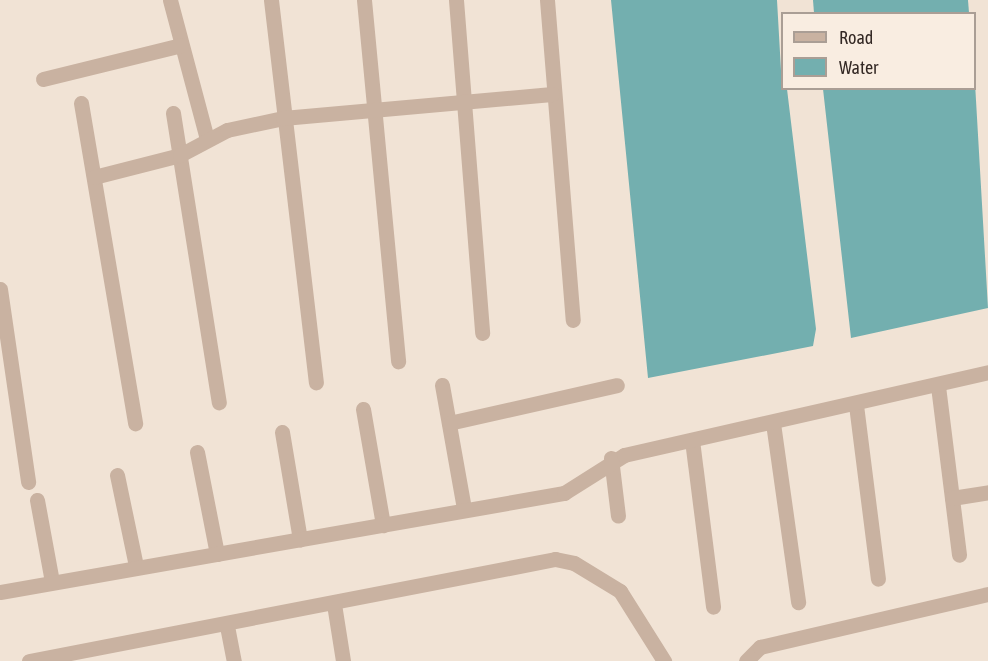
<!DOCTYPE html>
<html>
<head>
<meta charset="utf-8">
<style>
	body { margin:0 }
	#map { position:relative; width:988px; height:661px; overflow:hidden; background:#f1e3d5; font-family:"Asap Condensed",sans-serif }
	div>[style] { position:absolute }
	.water>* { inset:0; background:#73afaf }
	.street>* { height:15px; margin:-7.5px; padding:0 7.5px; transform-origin:7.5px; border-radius:7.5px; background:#c9b2a1 }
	span { translate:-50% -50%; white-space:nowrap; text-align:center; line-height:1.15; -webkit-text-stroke:5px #f9ede1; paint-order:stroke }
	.legend { position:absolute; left:781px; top:12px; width:195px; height:78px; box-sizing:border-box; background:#f9ede1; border:2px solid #aa9e95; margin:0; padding:8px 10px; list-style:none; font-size:18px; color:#332824 }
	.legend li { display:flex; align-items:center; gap:12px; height:30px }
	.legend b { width:30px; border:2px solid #aa9e95 }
</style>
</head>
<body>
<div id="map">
	<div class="water">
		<i style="clip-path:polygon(611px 0,777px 0,782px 88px,787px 89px,816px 329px,813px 346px,648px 378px)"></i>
		<i style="clip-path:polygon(813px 0,968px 0,969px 13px,814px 13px)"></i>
		<i style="clip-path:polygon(975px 83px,988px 308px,851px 338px,823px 89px,974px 88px)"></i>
	</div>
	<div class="street">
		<i style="left:170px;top:0;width:144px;rotate:75.1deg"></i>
		<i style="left:271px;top:0;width:385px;rotate:83.3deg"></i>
		<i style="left:364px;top:0;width:363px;rotate:84.6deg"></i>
		<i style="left:456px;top:0;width:334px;rotate:85.5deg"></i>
		<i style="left:547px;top:0;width:321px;rotate:85.4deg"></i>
		<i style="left:43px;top:79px;width:142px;rotate:-13.8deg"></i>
		<i style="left:81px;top:103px;width:325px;rotate:80.4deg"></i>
		<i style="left:173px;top:113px;width:293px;rotate:81deg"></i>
		<i style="left:94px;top:177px;width:89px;rotate:-14.3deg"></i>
		<i style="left:180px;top:155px;width:53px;rotate:-28deg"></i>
		<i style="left:227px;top:130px;width:57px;rotate:-12.1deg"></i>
		<i style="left:283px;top:118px;width:270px;rotate:-5.1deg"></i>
		<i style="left:0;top:289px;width:195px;rotate:81.7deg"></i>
		<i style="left:442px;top:385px;width:126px;rotate:79.9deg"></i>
		<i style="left:938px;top:386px;width:170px;rotate:82.9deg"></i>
		<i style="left:856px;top:405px;width:175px;rotate:82.8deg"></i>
		<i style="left:363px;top:409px;width:118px;rotate:80.2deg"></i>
		<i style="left:449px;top:423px;width:172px;rotate:-12.7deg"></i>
		<i style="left:773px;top:423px;width:181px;rotate:82deg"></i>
		<i style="left:282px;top:432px;width:109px;rotate:80.5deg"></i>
		<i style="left:692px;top:440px;width:168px;rotate:82.8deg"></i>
		<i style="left:197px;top:452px;width:104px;rotate:78.9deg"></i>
		<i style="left:611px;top:458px;width:58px;rotate:83.1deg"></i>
		<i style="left:117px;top:475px;width:93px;rotate:78.2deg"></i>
		<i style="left:952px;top:498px;width:36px;rotate:-9deg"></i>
		<i style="left:37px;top:500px;width:83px;rotate:79.6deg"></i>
		<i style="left:0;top:592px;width:573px;rotate:-9.96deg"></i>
		<i style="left:564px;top:493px;width:71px;rotate:-32.3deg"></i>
		<i style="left:624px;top:455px;width:373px;rotate:-12.8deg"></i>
		<i style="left:334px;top:604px;width:58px;rotate:81deg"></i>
		<i style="left:227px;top:626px;width:36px;rotate:79deg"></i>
		<i style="left:29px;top:661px;width:536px;rotate:-10.97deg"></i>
		<i style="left:555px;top:559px;width:19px;rotate:12deg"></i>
		<i style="left:574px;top:563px;width:54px;rotate:31.3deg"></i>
		<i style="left:620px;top:591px;width:83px;rotate:57.8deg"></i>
		<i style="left:746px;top:661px;width:20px;rotate:-45deg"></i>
		<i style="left:760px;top:647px;width:234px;rotate:-13.1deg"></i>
	</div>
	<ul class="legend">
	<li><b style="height:8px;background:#c9b2a1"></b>Road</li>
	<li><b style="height:16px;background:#73afaf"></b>Water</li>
	</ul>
</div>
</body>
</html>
